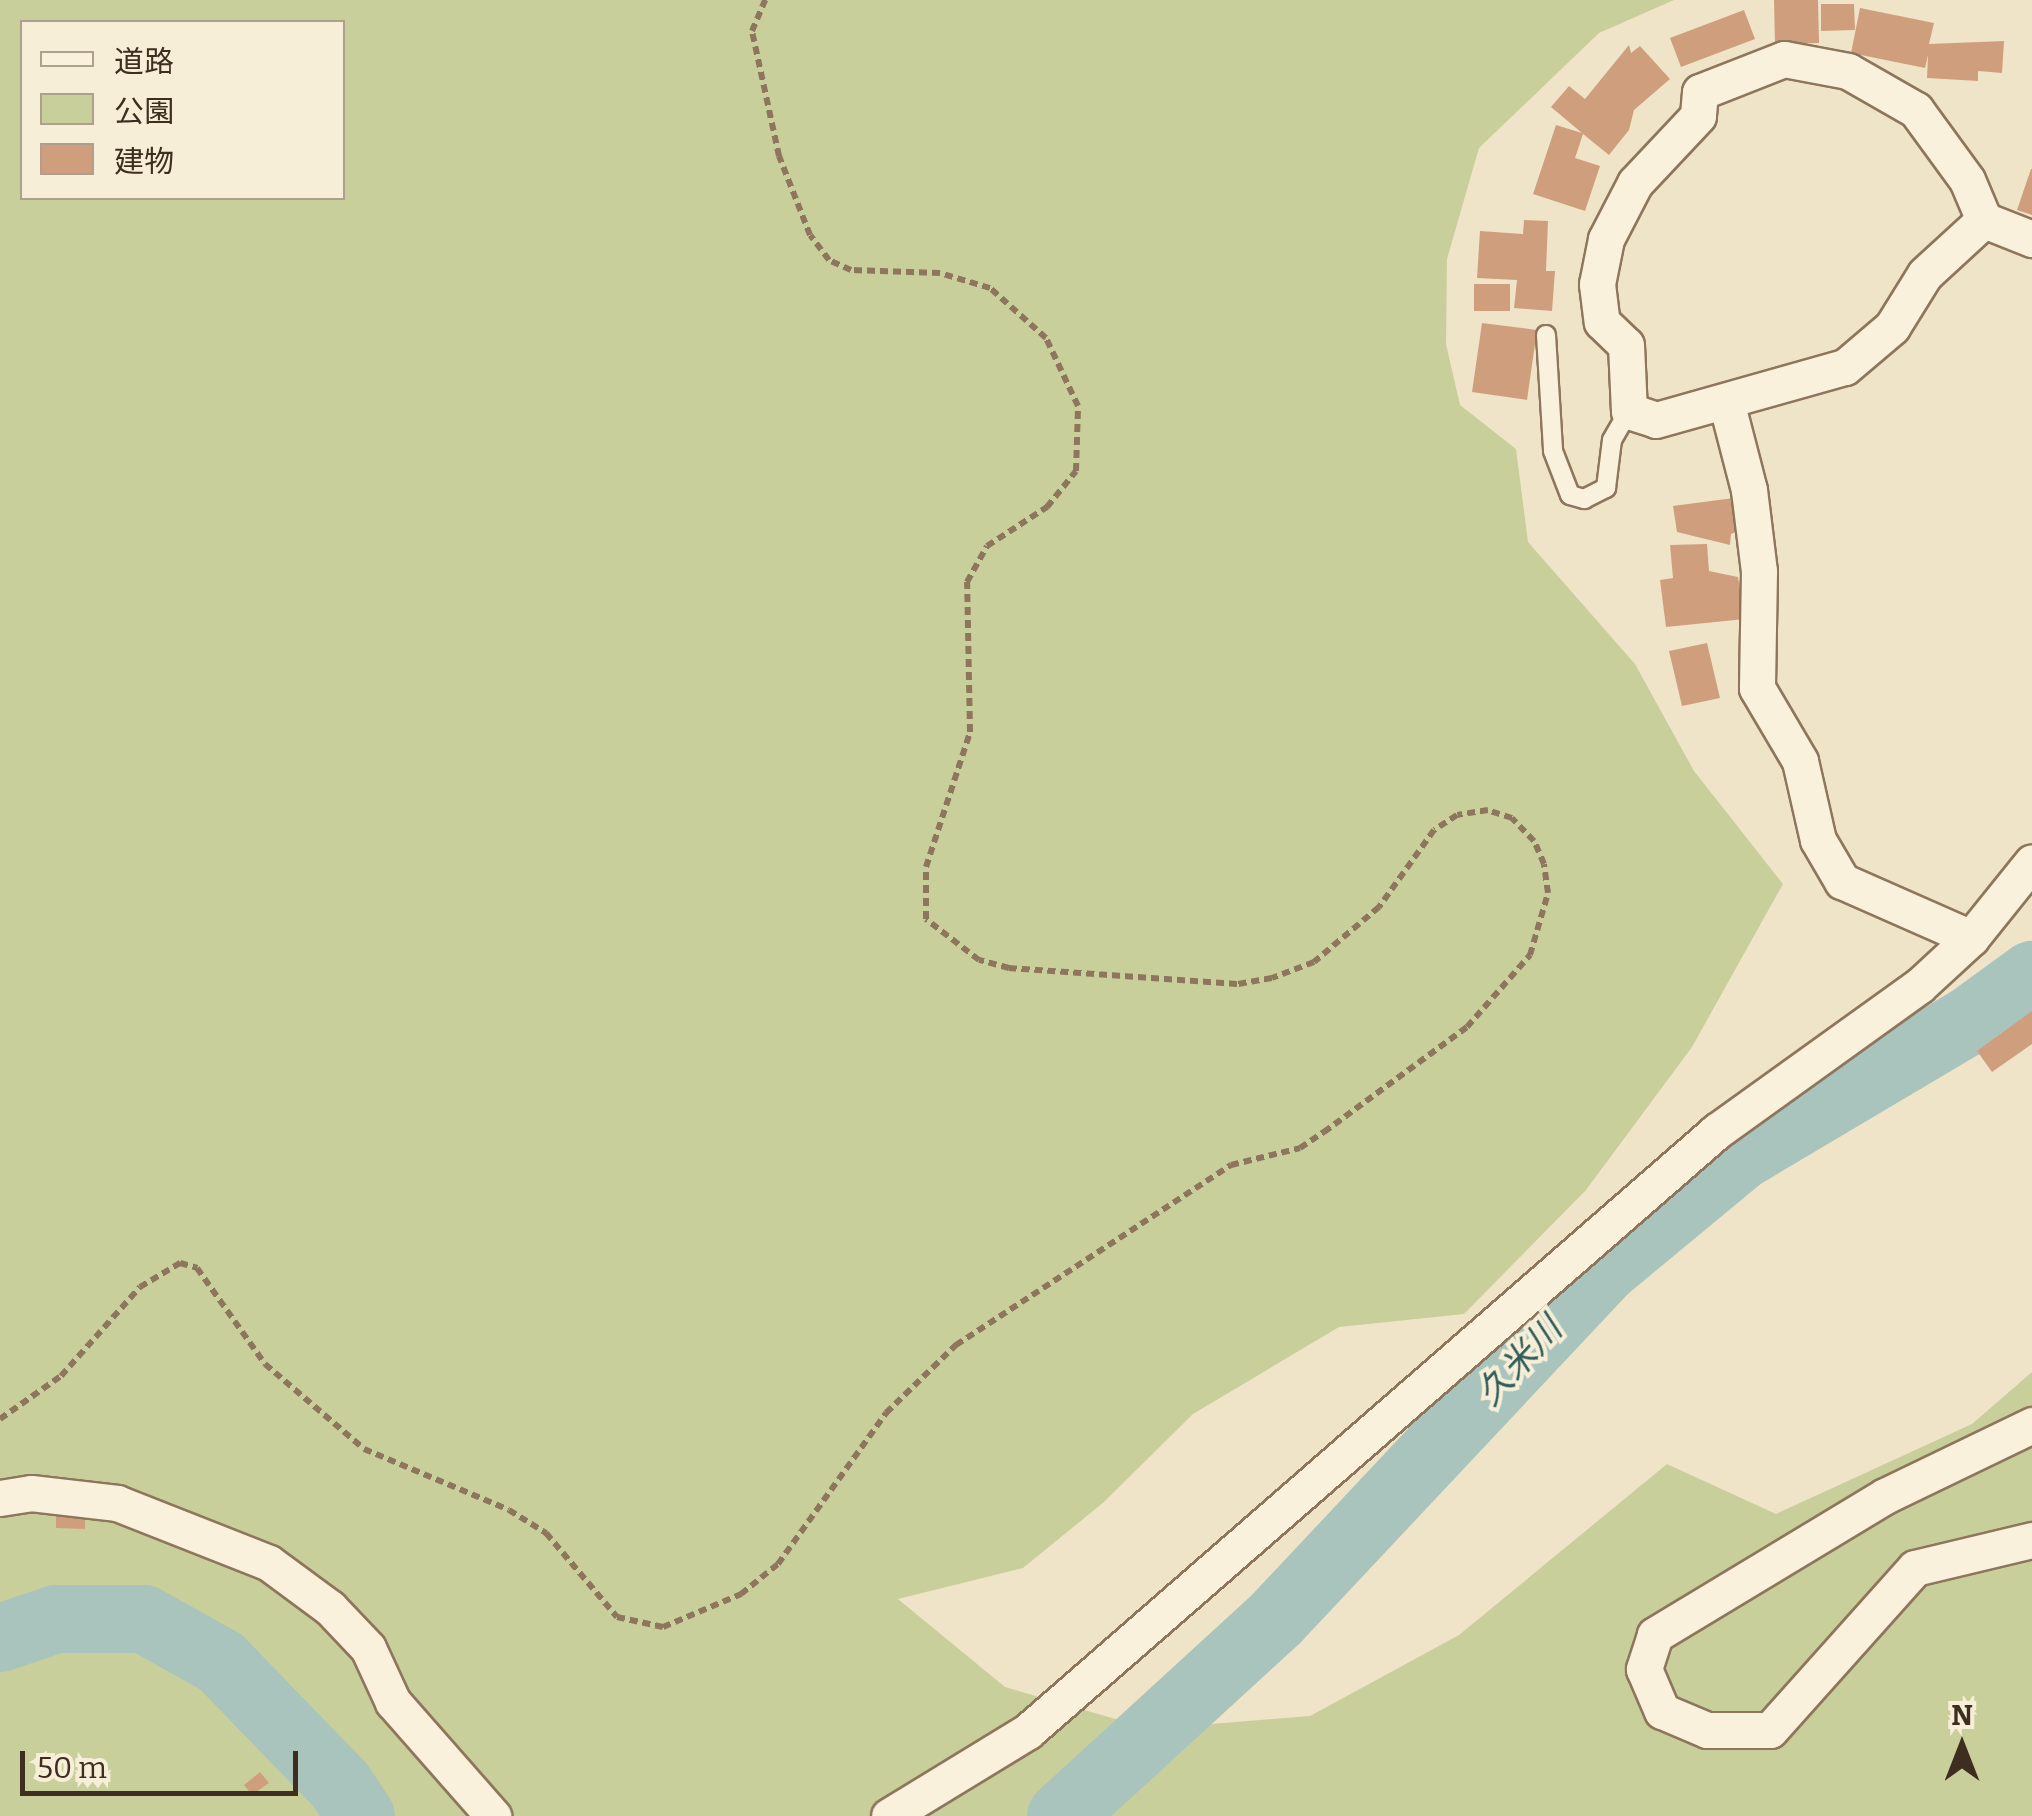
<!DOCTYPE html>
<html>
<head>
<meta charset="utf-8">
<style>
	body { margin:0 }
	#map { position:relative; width:2032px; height:1816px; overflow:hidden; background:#f0e4c8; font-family:Bitter,"Noto Sans JP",serif }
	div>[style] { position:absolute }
	.green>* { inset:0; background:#c9cf9b }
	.river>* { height:68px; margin:-34px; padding:0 34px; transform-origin:34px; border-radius:34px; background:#a9c4bc }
	.building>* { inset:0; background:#cf9f7d }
	.path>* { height:6px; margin-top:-3px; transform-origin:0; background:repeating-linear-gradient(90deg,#8d765c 0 8px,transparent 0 13px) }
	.roads { filter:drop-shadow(2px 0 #8d765c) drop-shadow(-2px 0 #8d765c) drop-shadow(0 2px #8d765c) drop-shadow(0 -2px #8d765c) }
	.lane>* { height:18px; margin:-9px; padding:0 9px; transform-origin:9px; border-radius:9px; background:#faf1dc }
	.street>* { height:35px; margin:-17.5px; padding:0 17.5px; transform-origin:17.5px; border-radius:17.5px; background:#faf1dc }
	span { translate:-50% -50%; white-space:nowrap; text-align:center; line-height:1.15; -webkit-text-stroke:8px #f7eed8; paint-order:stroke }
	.water-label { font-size:35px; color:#2f5d5a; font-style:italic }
	.legend { position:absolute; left:20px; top:20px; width:325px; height:180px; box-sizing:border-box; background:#f7eed8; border:2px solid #ada18e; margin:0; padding:12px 18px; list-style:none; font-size:30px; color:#3d2e20 }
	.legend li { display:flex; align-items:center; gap:20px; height:50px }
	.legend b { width:50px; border:2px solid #ada18e }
	.north { position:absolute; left:1912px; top:1696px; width:100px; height:100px; -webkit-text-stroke:8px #f7eed8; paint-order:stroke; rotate:0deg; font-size:28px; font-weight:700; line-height:40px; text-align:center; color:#3d2e20 }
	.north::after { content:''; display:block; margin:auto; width:35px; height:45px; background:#3d2e20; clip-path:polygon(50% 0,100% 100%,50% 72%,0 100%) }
	.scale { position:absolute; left:20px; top:1751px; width:278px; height:45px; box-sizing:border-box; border:5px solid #3d2e20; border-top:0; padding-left:12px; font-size:30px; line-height:35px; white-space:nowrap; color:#3d2e20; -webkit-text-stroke:8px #f7eed8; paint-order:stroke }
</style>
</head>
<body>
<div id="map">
	<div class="green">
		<i style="clip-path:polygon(evenodd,0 0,1674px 0,1599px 33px,1479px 148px,1447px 259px,1446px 344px,1460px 405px,1516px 449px,1528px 542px,1635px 664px,1694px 771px,1783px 884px,1692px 1047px,1586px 1190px,1464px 1314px,1339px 1327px,1193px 1414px,1104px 1502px,1023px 1568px,898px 1599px,1005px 1687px,1150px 1729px,1310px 1716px,1459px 1635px,1667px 1464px,1776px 1514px,1972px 1424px,2032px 1372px,2032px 1816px,0 1816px,0 0,22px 22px,342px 22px,342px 198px,22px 198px,22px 22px)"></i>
	</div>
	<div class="river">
		<i style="left:0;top:1638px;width:59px;rotate:-18.7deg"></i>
		<i style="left:56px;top:1619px;width:88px"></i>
		<i style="left:144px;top:1619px;width:88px;rotate:29.2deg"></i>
		<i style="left:221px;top:1662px;width:171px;rotate:45.9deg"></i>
		<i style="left:340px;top:1785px;width:37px;rotate:56deg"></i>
		<i style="left:1061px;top:1816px;width:292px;rotate:-42.5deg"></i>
		<i style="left:1276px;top:1619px;width:483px;rotate:-46.8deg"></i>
		<i style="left:1607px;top:1267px;width:174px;rotate:-39.6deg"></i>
		<i style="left:1741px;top:1156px;width:266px;rotate:-30.7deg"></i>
		<i style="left:1970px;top:1020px;width:77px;rotate:-36deg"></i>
	</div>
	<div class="building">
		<i style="clip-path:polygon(1774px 0,1818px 0,1819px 43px,1775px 44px)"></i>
		<i style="clip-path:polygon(1821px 4px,1854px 4px,1855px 30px,1821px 31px)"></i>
		<i style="clip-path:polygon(1860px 8px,1934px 23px,1929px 44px,2004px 41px,2002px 73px,1978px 71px,1978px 81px,1927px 78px,1928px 55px,1925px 68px,1851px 53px)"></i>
		<i style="clip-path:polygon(1744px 10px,1755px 39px,1681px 67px,1670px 38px)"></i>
		<i style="clip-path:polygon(1629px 45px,1631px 53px,1640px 46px,1670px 79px,1634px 110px,1629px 130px,1609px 155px,1583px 134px,1575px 158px,1600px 166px,1585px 211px,1533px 194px,1556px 125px,1582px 133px,1551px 107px,1569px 86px,1585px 99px)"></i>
		<i style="clip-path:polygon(2031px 169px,2032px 169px,2032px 215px,2017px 210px)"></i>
		<i style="clip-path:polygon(1524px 220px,1548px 221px,1546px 271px,1555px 271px,1552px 311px,1514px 308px,1517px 280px,1477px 278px,1480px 231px,1523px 234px)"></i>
		<i style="clip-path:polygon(1474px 284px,1510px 284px,1510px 311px,1474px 311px)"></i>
		<i style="clip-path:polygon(1482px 323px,1537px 330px,1527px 400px,1472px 392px)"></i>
		<i style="clip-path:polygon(1741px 497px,1747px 527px,1731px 534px,1730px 545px,1677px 532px,1673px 506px)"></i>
		<i style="clip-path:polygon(1707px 544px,1709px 571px,1738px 577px,1745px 619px,1666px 627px,1660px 580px,1673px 578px,1670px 545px)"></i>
		<i style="clip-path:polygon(1707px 643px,1720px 698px,1682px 706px,1669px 651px)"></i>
		<i style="clip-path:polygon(2032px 1011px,2032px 1044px,1992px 1072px,1977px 1051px)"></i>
		<i style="clip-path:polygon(56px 1510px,85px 1511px,85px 1529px,56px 1528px)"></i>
		<i style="clip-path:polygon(260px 1772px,269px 1783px,252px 1795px,244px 1785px)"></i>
	</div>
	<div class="path">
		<i style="left:0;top:1419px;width:75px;rotate:-35.2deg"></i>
		<i style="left:61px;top:1376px;width:119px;rotate:-48.4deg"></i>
		<i style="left:140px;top:1287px;width:47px;rotate:-31deg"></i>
		<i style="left:180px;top:1263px;width:18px;rotate:16deg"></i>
		<i style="left:197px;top:1268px;width:118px;rotate:54.7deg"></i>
		<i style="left:265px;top:1364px;width:130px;rotate:40.6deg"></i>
		<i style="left:364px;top:1449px;width:157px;rotate:22.8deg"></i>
		<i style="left:509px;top:1510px;width:44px;rotate:31.9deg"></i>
		<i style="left:546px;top:1533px;width:110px;rotate:49.8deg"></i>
		<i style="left:617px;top:1617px;width:47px;rotate:12.3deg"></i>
		<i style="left:663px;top:1627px;width:85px;rotate:-22.9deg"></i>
		<i style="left:741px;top:1594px;width:48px;rotate:-39deg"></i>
		<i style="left:778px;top:1564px;width:186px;rotate:-54.4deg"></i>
		<i style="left:886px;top:1413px;width:98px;rotate:-44.2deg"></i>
		<i style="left:956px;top:1345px;width:329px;rotate:-33.2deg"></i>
		<i style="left:1231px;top:1165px;width:71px;rotate:-13.8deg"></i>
		<i style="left:1300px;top:1148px;width:29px;rotate:-34deg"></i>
		<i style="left:1324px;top:1132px;width:177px;rotate:-36.3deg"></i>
		<i style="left:1467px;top:1027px;width:96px;rotate:-48.8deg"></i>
		<i style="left:1530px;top:955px;width:65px;rotate:-73.8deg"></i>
		<i style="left:1548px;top:893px;width:29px;rotate:-98deg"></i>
		<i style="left:1544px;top:864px;width:25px;rotate:-113deg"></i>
		<i style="left:1534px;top:841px;width:32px;rotate:-134deg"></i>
		<i style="left:1512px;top:818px;width:25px;rotate:-162deg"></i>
		<i style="left:1488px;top:810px;width:31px;rotate:171deg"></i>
		<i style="left:1457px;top:815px;width:27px;rotate:147deg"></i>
		<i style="left:1434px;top:830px;width:95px;rotate:125.5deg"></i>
		<i style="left:1379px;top:907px;width:85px;rotate:139.8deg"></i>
		<i style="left:1314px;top:962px;width:45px;rotate:159.1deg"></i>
		<i style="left:1272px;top:978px;width:36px;rotate:170deg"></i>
		<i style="left:1237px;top:984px;width:229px;rotate:-176deg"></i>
		<i style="left:1009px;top:968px;width:31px;rotate:-165deg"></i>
		<i style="left:979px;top:960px;width:67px;rotate:-142.3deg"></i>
		<i style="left:926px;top:919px;width:52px;rotate:-90deg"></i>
		<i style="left:926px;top:867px;width:142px;rotate:-71.9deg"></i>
		<i style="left:970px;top:732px;width:150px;rotate:-91.1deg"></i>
		<i style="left:967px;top:582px;width:41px;rotate:-60.9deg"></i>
		<i style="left:987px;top:546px;width:72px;rotate:-33deg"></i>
		<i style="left:1047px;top:507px;width:46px;rotate:-51.1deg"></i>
		<i style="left:1076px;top:471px;width:65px;rotate:-88.2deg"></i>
		<i style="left:1078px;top:406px;width:75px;rotate:-115.2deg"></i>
		<i style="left:1046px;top:338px;width:75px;rotate:-138.2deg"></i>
		<i style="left:990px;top:288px;width:52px;rotate:-163.3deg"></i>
		<i style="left:940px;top:273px;width:89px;rotate:-178.1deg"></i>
		<i style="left:851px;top:270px;width:24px;rotate:-156deg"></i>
		<i style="left:829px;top:260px;width:31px;rotate:-127deg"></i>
		<i style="left:810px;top:235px;width:85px;rotate:-111.4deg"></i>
		<i style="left:779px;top:156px;width:128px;rotate:-102.2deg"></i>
		<i style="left:752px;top:31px;width:34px;rotate:-67deg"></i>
	</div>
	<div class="roads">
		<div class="lane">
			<i style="left:1546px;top:335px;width:116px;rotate:86.5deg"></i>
			<i style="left:1553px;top:451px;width:47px;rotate:68.9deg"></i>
			<i style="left:1570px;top:495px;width:15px;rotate:16deg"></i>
			<i style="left:1584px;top:499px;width:25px;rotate:-27deg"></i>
			<i style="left:1606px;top:488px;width:48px;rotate:-82.9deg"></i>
			<i style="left:1612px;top:440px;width:34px;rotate:-60deg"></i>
		</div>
		<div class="street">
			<i style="left:1984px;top:220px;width:43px;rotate:-113deg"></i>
			<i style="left:1967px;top:180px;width:87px;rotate:-126.1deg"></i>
			<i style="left:1916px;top:110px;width:78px;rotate:-150.2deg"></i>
			<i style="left:1848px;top:71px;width:65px;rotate:-169.4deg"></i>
			<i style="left:1784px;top:59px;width:90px;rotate:158.6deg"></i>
			<i style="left:1700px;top:92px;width:24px;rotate:95deg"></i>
			<i style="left:1698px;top:116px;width:92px;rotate:133.2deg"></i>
			<i style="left:1635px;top:183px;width:63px;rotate:117.4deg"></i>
			<i style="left:1606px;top:239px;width:46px;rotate:101.3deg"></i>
			<i style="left:1597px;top:284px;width:38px;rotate:83deg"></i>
			<i style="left:1602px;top:322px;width:33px;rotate:44deg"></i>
			<i style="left:1626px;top:345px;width:66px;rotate:87.4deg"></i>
			<i style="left:1629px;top:411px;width:28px;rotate:18deg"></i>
			<i style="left:1656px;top:420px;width:196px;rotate:-15.7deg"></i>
			<i style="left:1845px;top:367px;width:62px;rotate:-40.4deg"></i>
			<i style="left:1892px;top:327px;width:62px;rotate:-58.1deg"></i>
			<i style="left:1925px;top:274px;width:80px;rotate:-42.5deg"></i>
			<i style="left:1984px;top:220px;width:52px;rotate:21.6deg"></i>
			<i style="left:1727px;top:405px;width:88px;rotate:75.5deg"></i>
			<i style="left:1749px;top:490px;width:82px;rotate:83deg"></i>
			<i style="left:1759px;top:571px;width:117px;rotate:91deg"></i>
			<i style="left:1757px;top:688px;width:85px;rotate:59.5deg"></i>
			<i style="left:1800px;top:761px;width:81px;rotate:77.2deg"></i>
			<i style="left:1818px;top:840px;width:48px;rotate:59.7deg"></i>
			<i style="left:1842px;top:881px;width:141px;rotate:23.8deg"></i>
			<i style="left:2032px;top:1425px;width:163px;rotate:154.2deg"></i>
			<i style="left:1885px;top:1496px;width:269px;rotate:148.9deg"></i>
			<i style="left:1655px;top:1635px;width:36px;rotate:108deg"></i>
			<i style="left:1644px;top:1669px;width:46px;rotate:66.8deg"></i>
			<i style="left:1662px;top:1711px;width:49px;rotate:22.9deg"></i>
			<i style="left:1707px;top:1730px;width:63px"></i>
			<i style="left:1770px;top:1730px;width:217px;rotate:-48.2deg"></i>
			<i style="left:1915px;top:1568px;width:120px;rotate:-13.5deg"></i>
			<i style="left:0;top:1498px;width:31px;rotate:-9deg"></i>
			<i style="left:31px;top:1493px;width:87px;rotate:6.6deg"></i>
			<i style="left:117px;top:1503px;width:163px;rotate:21.5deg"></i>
			<i style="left:269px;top:1563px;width:76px;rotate:36.4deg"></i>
			<i style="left:330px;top:1608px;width:55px;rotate:46.5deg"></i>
			<i style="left:368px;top:1648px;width:60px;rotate:65.2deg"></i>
			<i style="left:393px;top:1702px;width:152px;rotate:48.7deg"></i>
			<i style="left:889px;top:1816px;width:163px;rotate:-31.4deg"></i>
			<i style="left:1028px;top:1731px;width:914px;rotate:-41.05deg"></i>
			<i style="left:1717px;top:1131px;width:249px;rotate:-35.7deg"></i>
			<i style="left:1919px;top:986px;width:71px;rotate:-42.7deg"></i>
			<i style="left:1971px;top:938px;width:97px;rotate:-51.2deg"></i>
		</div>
	</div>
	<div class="water-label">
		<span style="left:1519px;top:1361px;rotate:-47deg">久米川</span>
	</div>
	<ul class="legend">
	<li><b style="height:12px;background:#faf1dc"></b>道路</li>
	<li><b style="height:28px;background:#c9cf9b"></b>公園</li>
	<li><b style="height:28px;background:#cf9f7d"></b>建物</li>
	</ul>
	<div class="north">N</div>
	<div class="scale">50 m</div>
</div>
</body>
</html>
